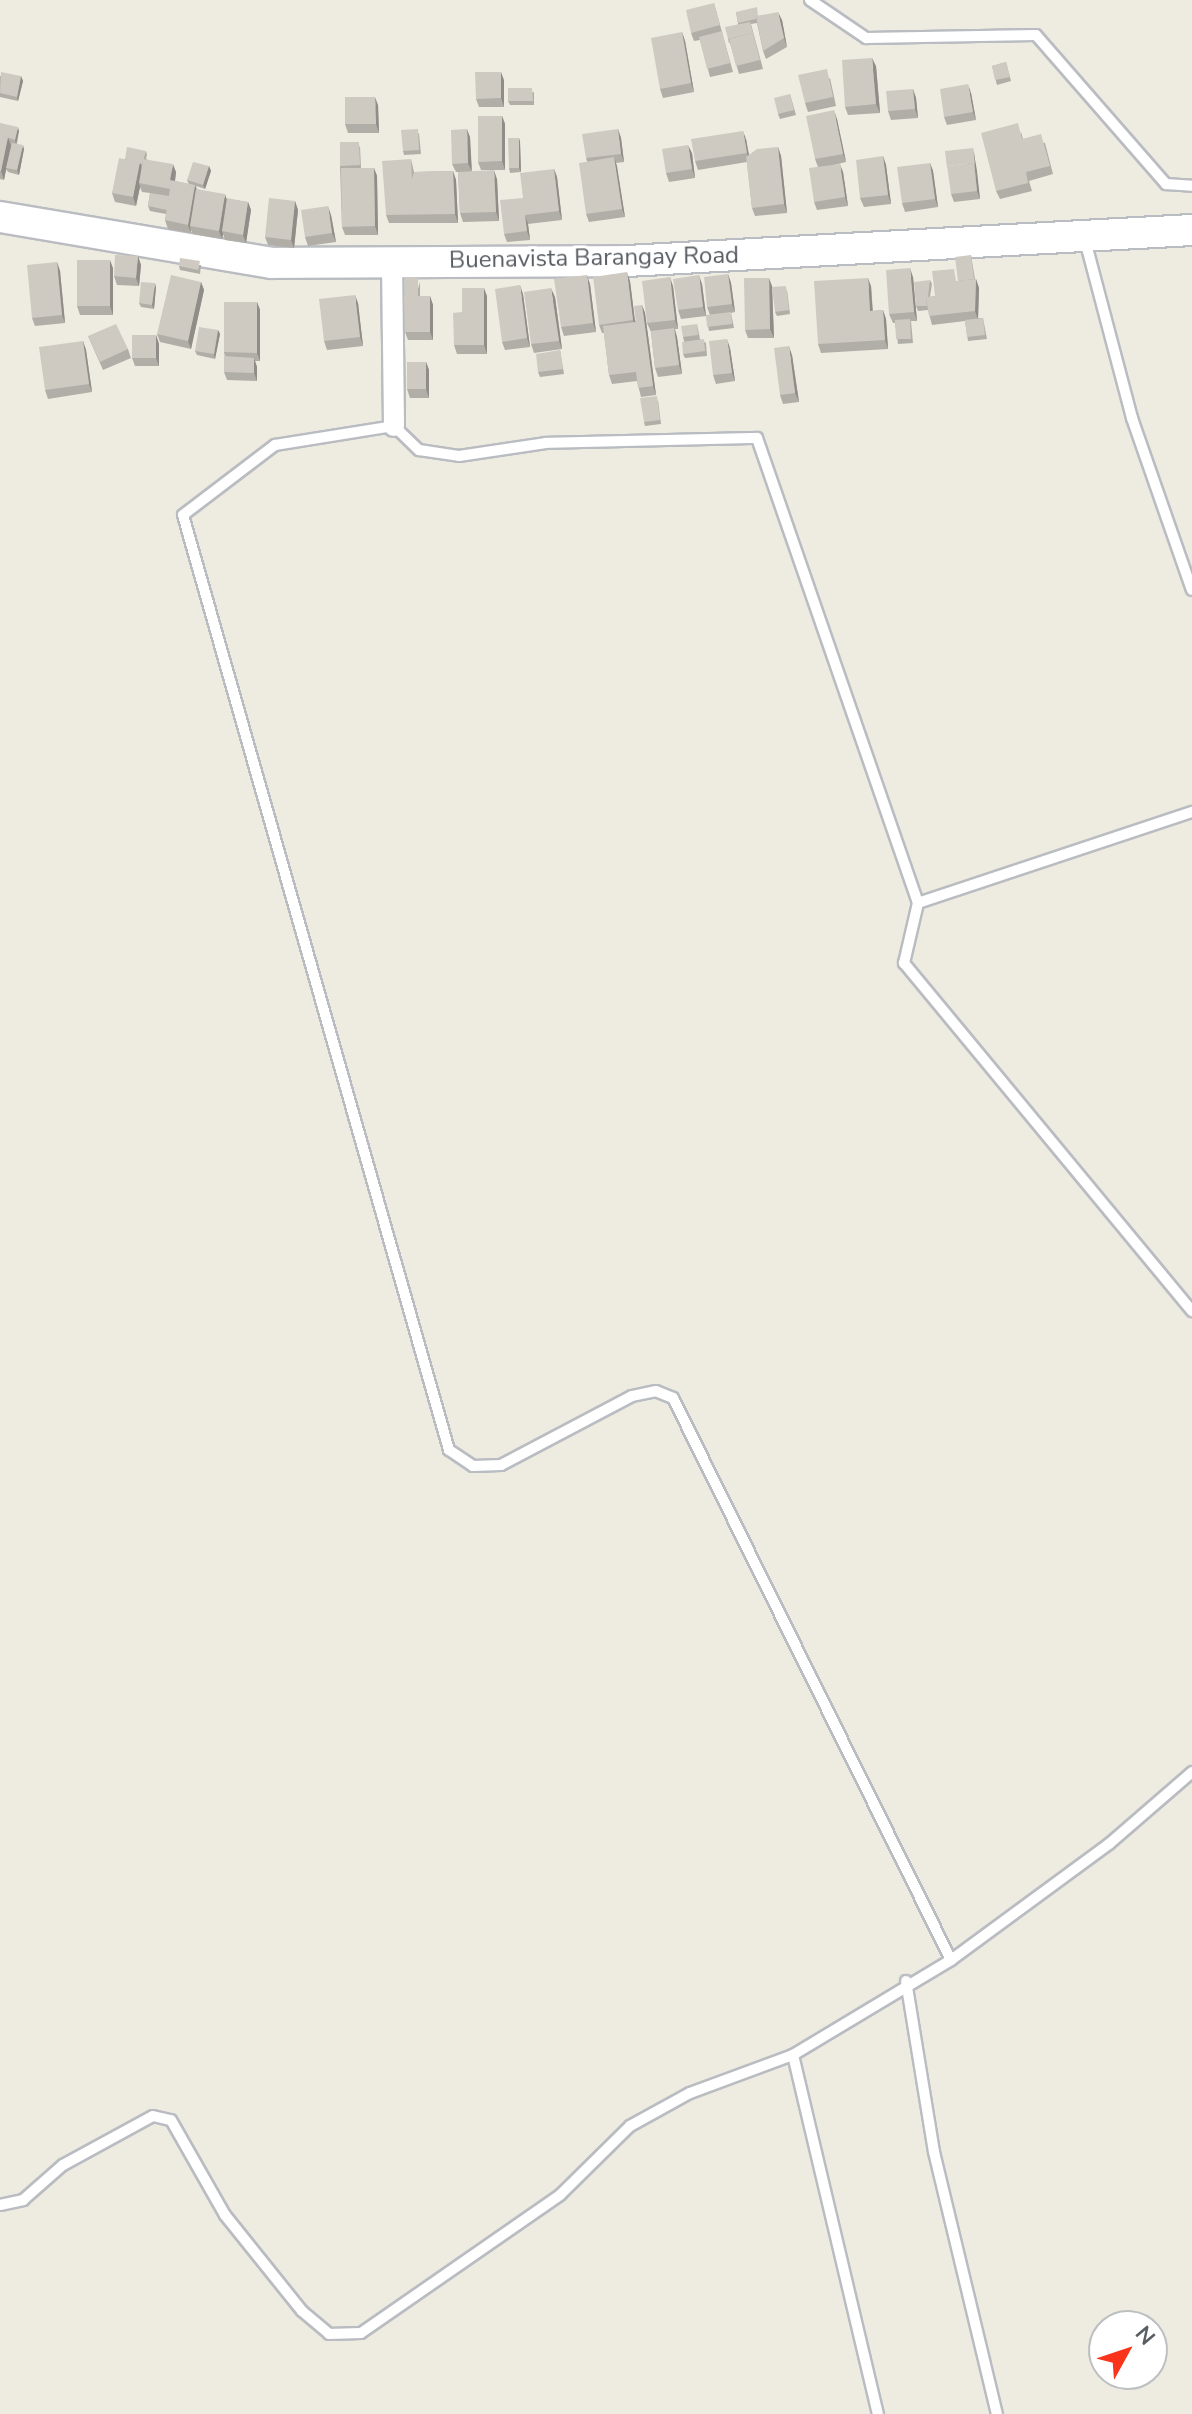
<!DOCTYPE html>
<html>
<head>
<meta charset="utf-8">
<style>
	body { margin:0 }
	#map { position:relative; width:1192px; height:2414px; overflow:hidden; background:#eeece1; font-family:"Nunito Sans",sans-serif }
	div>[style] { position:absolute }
	.roads { filter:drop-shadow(2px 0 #b9bcc1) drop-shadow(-2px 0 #b9bcc1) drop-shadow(0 2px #b9bcc1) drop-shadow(0 -2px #b9bcc1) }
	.lane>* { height:10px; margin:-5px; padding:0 5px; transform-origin:5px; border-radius:5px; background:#fff }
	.street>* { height:20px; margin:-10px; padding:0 10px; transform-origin:10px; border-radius:10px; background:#fff }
	.secondary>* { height:30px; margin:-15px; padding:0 15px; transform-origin:15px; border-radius:15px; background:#fff }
	.wall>* { inset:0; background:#b1aea7 }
	.shaded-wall>* { inset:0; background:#908d88 }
	.building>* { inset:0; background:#cecac2 }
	span { translate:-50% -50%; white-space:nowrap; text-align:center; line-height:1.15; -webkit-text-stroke:6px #fff; paint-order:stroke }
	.street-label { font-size:24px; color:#595e63 }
	.north { position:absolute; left:1088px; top:2310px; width:80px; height:80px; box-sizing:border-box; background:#fff; border:2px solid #bdbfc1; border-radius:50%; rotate:50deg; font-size:22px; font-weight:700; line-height:32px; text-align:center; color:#595e63 }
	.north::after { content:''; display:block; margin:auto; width:28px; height:36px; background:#fa331b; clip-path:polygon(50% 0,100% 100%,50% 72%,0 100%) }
</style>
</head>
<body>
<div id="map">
	<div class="roads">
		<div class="lane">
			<i style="left:810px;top:0;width:68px;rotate:34.2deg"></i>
			<i style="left:866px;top:38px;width:170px;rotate:-1deg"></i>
			<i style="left:1036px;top:35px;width:198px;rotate:48.9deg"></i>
			<i style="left:1166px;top:184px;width:26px;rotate:4deg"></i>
			<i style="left:1085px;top:240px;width:184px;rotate:75.2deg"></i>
			<i style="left:1132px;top:418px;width:182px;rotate:70.8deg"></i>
			<i style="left:918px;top:903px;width:289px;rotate:-18.4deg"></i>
			<i style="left:951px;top:1960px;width:627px;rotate:-116.32deg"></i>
			<i style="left:673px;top:1398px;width:18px;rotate:-158deg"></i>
			<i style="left:656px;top:1391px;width:25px;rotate:168deg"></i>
			<i style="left:632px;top:1396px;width:148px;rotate:152.2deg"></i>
			<i style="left:501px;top:1465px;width:28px;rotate:178deg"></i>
			<i style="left:473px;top:1466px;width:29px;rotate:-146deg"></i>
			<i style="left:449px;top:1450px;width:972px;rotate:-105.88deg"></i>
			<i style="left:183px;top:515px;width:116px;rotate:-37.3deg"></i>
			<i style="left:275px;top:445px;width:121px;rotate:-9.1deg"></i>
			<i style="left:394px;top:426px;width:35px;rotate:44deg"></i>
			<i style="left:419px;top:450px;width:40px;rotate:8.5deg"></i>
			<i style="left:459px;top:456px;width:88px;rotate:-8.5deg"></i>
			<i style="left:546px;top:443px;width:211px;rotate:-1.4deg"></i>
			<i style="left:757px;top:438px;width:492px;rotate:70.9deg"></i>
			<i style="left:918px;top:903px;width:62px;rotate:103.1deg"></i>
			<i style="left:904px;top:963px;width:452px;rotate:50.4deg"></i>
			<i style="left:906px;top:1981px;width:173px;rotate:80.7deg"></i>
			<i style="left:934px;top:2152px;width:269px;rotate:76.5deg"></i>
			<i style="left:793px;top:2055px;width:369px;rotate:76.7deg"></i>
			<i style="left:0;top:2205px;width:24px;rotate:-12deg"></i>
			<i style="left:23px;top:2200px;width:53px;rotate:-41.2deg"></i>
			<i style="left:63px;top:2165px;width:102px;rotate:-28.6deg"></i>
			<i style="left:153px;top:2116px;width:18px;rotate:13deg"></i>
			<i style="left:171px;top:2120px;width:109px;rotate:60.4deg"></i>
			<i style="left:225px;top:2215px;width:123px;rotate:51.3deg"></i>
			<i style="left:302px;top:2311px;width:35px;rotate:40deg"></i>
			<i style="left:329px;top:2334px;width:32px;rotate:-2deg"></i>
			<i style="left:361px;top:2333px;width:242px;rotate:-34.7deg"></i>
			<i style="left:560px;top:2195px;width:98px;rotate:-44.6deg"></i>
			<i style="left:630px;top:2126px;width:68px;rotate:-28.8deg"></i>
			<i style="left:690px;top:2093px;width:110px;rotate:-20.3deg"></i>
			<i style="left:793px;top:2055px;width:184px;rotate:-31deg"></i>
			<i style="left:951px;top:1960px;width:196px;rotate:-36.3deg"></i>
			<i style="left:1109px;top:1844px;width:110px;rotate:-40.9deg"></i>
		</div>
		<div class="street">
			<i style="left:392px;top:262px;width:164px;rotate:89.3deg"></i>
		</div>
		<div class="secondary">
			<i style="left:0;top:217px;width:275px;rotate:9.6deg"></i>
			<i style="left:271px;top:263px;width:356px;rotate:-0.3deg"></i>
			<i style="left:627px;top:261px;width:566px;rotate:-3.14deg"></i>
		</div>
	</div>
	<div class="wall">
		<i style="clip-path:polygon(714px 3px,733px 72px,710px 77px,700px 40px,694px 41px,691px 33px)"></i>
		<i style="clip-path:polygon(736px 12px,782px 20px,787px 47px,766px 59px,763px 51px,757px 23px,751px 24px,763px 69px,739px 74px,730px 43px,729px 43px,728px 39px,738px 24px)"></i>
		<i style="clip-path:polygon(682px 32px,685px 41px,694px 92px,663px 98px,660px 89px)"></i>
		<i style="clip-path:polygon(1006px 62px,1011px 81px,997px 85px,992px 66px)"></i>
		<i style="clip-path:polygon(876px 66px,880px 113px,848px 115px,845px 107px)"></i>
		<i style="clip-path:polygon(0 76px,21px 76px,23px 81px,18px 101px,0 97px)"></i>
		<i style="clip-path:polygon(830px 78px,836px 106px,808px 112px,805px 103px)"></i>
		<i style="clip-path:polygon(504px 80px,504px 107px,479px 107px,476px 99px)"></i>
		<i style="clip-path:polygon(913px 89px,916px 98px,918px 118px,891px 120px,888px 111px)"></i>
		<i style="clip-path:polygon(534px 92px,534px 105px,510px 105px,508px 101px)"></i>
		<i style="clip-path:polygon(971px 93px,976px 120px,947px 125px,944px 117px)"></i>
		<i style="clip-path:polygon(790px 94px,796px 115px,780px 119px,778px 114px)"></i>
		<i style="clip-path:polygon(378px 105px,379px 133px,348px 133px,345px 124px)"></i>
		<i style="clip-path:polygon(502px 116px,505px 124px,505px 170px,481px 170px,478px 162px)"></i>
		<i style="clip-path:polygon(837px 119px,846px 162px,834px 165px,843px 172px,848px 206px,817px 210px,814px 202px,818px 167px,815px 159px)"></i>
		<i style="clip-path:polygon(0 123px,19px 131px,17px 144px,24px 149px,19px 175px,8px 172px,6px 169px,4px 180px,0 179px)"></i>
		<i style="clip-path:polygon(618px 129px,621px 138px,624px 162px,616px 163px,625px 217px,589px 222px,586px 214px,587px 161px,586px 158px)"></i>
		<i style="clip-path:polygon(1021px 132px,1023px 139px,1045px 143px,1053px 174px,1029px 181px,1032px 191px,1000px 199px,996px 191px)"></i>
		<i style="clip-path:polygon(419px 133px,421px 154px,404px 155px,403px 151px)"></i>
		<i style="clip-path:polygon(470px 137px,471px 171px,497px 179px,499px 221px,463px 222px,460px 213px,458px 172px,456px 172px,452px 164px)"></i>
		<i style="clip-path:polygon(519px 138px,520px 142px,521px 172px,510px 173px,509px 168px)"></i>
		<i style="clip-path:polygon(746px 139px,749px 155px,778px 147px,781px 156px,787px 213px,755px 216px,752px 208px,747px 162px,698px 170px,695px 161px)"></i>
		<i style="clip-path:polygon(360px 146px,361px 168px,374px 168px,377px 176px,378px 235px,345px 235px,342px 227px,340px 166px)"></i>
		<i style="clip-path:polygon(146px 151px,147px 155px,146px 159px,176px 172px,175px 181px,189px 184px,187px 180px,209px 166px,211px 171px,205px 189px,196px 186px,197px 189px,227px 199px,248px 202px,251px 210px,246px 243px,225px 240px,223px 234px,222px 239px,193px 234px,191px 230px,191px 233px,168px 229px,165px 220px,166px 214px,150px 211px,148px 206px,150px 193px,142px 192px,140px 187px,136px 206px,115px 202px,112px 193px,125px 159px)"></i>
		<i style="clip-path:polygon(974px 152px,980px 199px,954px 202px,951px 194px)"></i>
		<i style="clip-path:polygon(692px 153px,695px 178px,669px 182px,666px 173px)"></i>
		<i style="clip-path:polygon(883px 156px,886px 165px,891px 204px,864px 207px,860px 198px)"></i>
		<i style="clip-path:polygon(411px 159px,414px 172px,453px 171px,456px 180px,458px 223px,389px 223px,386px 215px)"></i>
		<i style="clip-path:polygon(930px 163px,933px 171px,938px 207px,905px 212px,902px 203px)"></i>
		<i style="clip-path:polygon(554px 169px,557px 177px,562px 220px,528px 224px,530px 240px,507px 242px,504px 234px,523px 198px)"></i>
		<i style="clip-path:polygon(295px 201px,298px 210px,294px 248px,268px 245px,265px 237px)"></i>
		<i style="clip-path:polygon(331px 215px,336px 242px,308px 246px,305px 237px)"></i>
		<i style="clip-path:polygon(971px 255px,975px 279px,976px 279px,979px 288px,978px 318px,983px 318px,987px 339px,968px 341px,965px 321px,932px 325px,928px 310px,918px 311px,916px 306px,930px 280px,932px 284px,930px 297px,935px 296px,958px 281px)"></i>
		<i style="clip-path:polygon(138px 256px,141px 265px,139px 286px,117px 285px,114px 276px)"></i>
		<i style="clip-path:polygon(57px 262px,60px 271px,65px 323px,35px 326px,32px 318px)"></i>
		<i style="clip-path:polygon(201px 265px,200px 274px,180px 270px,179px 266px)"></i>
		<i style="clip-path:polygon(113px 268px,113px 315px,80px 315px,77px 306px)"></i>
		<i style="clip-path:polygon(728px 274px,731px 283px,735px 312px,731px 313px,734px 328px,709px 331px,706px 316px,681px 319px,678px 310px,702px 284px,706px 315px,710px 315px,707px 307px)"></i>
		<i style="clip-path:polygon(913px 277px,917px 321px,911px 321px,913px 343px,898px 344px,895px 323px,893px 323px,889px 314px)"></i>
		<i style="clip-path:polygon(630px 281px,635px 322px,642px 305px,645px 313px,656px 395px,641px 397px,637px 381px,612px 384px,609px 375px,604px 333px,602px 333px,599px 325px)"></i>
		<i style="clip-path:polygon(201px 282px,204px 290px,191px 349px,160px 342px,157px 334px)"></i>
		<i style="clip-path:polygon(420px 282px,420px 296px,430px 296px,433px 305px,433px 340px,408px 340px,405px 332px)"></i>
		<i style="clip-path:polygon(590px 284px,596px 332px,564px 336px,561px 327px)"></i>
		<i style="clip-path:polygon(673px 286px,678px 329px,675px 329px,677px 337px,682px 374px,658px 377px,655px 368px,651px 332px,647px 323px)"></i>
		<i style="clip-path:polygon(772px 286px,774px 338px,748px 338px,745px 330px)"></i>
		<i style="clip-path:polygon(871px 286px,873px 311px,883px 310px,886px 319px,888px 349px,821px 353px,818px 344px)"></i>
		<i style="clip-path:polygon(156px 287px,154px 309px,141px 307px,139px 303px)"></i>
		<i style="clip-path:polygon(787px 290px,790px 314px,777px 316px,775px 312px)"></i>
		<i style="clip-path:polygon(523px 294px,530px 347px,505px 350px,502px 342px)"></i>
		<i style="clip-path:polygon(487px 296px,487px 354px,457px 354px,454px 345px,462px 312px)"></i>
		<i style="clip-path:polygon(555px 297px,562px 349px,534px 353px,531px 344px)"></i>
		<i style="clip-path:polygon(257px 302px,260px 310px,260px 361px,255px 361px,257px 367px,257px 381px,227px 380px,224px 372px,225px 357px,224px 352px)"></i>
		<i style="clip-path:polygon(358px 303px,363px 346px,327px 350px,324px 341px)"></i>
		<i style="clip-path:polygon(697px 324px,700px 339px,706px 343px,707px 356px,685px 358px,683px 354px,684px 341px,683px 337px)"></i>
		<i style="clip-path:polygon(218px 330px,220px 334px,215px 359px,197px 355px,195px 351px)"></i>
		<i style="clip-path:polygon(156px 335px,159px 344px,159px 366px,135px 366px,132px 358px)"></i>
		<i style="clip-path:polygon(88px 336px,128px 349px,131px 358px,103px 370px)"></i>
		<i style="clip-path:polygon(83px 341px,86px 350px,92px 392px,48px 399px,45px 390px)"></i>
		<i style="clip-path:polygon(730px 348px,735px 381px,716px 384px,713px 375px)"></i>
		<i style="clip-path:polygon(560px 350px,564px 374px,540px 377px,538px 372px)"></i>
		<i style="clip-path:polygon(792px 355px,799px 402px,783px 404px,780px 395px)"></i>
		<i style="clip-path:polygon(426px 362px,429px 370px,429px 398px,410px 398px,407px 389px)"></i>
		<i style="clip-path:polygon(658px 400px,661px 424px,645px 426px,644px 422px)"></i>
	</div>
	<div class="shaded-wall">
		<i style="clip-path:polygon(778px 12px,782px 20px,787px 47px,784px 38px)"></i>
		<i style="clip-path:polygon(682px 32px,685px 41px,694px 92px,691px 83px)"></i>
		<i style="clip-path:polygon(872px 58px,876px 66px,880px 113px,876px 104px)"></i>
		<i style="clip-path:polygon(501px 72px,504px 80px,504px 107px,501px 98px)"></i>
		<i style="clip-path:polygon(21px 76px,23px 81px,18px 101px,17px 97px)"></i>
		<i style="clip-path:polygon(968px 84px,971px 93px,976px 120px,973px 112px)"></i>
		<i style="clip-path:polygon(913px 89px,916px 98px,918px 118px,915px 109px)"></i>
		<i style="clip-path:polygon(375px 97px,378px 105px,379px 133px,376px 124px)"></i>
		<i style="clip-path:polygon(834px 110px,837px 119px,846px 162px,843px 154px)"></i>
		<i style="clip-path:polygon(502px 116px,505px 124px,505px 170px,502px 161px)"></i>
		<i style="clip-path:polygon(18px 127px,19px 131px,16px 144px,15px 140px)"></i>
		<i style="clip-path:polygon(467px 129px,470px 137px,472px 172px,468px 163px)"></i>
		<i style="clip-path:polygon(618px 129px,621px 138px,624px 162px,621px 154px)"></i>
		<i style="clip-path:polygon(743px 131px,746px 139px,750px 161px,747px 153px)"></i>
		<i style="clip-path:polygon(8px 137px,11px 146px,4px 180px,1px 171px)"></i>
		<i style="clip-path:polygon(519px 138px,520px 142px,521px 172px,519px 168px)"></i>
		<i style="clip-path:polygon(23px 145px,24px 149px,19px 175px,17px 170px)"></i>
		<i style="clip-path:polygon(688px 145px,692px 153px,695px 178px,692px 169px)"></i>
		<i style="clip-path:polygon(778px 147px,781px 156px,787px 213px,784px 204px)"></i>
		<i style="clip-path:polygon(973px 148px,977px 171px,980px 199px,977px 191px)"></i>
		<i style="clip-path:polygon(883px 156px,886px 165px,891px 204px,888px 195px)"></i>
		<i style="clip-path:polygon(614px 157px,617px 166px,625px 217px,622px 209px)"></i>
		<i style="clip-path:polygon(140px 162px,143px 171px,139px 183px,140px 187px,136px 206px,133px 197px)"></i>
		<i style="clip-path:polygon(930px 163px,933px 171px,938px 207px,935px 199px)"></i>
		<i style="clip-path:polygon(173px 164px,176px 172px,174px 189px,170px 180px)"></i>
		<i style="clip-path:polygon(840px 164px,843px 172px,848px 206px,845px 197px)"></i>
		<i style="clip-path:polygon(209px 166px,211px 171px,205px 189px,203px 185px)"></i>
		<i style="clip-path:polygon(374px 168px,377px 176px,378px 235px,375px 226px)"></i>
		<i style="clip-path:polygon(554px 169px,557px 177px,562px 220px,559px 211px)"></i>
		<i style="clip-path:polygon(494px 170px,497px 179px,499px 221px,496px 212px)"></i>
		<i style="clip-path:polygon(453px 171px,456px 180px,458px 223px,455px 214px)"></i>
		<i style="clip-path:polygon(195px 185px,198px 193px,190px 226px,191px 233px,188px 225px)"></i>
		<i style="clip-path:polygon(225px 194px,228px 203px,222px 231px,223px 234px,222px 239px,219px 231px)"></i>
		<i style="clip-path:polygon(295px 201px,298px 210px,294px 248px,291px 240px)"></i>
		<i style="clip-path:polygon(248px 202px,251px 210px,246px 243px,243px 235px)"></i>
		<i style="clip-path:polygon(328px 206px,331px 215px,336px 242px,332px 233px)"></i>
		<i style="clip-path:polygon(525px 215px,528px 224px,530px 240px,527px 231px)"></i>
		<i style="clip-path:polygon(138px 256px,141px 265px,139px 286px,136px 278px)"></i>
		<i style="clip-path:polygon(110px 260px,113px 268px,113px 315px,110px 306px)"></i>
		<i style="clip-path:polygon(57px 262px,60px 271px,65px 323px,62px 315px)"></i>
		<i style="clip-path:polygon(910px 268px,913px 277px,917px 321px,914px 312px)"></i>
		<i style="clip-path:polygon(627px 272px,630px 281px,636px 329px,633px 320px)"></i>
		<i style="clip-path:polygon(728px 274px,731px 283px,735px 312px,732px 304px)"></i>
		<i style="clip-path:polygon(587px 275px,590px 284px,596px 332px,593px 323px)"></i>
		<i style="clip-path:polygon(699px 275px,702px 284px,706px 316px,703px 307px)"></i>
		<i style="clip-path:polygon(670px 277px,673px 286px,678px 329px,675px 320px)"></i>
		<i style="clip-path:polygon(769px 278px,772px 286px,774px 338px,770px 329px)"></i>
		<i style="clip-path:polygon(868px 278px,871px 286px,873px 320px,870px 311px)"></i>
		<i style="clip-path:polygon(976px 279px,979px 288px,978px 320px,975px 311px)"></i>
		<i style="clip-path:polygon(201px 282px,204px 290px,191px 349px,188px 341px)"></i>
		<i style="clip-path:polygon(155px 283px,156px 287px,154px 309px,152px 305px)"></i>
		<i style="clip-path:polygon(520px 285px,523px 294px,530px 347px,527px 338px)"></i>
		<i style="clip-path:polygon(484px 288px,487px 296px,487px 354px,484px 345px)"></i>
		<i style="clip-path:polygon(551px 288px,555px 297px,562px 349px,559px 341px)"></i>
		<i style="clip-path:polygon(355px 295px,358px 303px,363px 346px,360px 337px)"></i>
		<i style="clip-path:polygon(430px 296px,433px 305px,433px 340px,430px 332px)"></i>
		<i style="clip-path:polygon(257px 302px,260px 310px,260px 361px,257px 353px)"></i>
		<i style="clip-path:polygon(642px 305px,645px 313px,656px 395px,653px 386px)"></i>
		<i style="clip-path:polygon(883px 310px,886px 319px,888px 349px,885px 340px)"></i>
		<i style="clip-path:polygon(674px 328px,677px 337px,682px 374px,679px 365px)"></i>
		<i style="clip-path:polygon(218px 330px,220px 334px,215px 359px,214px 354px)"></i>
		<i style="clip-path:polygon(156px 335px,159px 344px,159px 366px,156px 358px)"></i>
		<i style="clip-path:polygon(727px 339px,730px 348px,735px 381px,732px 373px)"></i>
		<i style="clip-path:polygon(83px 341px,86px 350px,92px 392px,89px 384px)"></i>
		<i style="clip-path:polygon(789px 346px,792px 355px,799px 402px,795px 393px)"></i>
		<i style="clip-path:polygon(254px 358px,257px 367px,257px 381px,254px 373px)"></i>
		<i style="clip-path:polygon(426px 362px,429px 370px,429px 398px,426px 389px)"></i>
	</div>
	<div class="building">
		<i style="clip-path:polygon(714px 3px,720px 25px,691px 33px,686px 10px)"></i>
		<i style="clip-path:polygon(757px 7px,758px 16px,756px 16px,756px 19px,738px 23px,736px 12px)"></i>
		<i style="clip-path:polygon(778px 12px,784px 38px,763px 51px,756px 16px)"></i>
		<i style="clip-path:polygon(750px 22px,753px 33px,728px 39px,725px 27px)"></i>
		<i style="clip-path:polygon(722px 31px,730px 63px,707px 69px,699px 37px)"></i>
		<i style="clip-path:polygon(682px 32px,691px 83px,660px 89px,651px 38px)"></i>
		<i style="clip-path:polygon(753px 33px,760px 60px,736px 66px,729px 39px)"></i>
		<i style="clip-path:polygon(872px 58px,876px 104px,845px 107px,842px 60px)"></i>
		<i style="clip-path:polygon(1006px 62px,1010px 77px,995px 80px,992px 66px)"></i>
		<i style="clip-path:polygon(827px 69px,833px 97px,805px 103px,798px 75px)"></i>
		<i style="clip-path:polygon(1px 72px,21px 76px,17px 97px,0 93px)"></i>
		<i style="clip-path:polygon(475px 72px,501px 72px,501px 98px,476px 99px)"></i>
		<i style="clip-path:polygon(968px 84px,973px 112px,944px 117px,940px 89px)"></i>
		<i style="clip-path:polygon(508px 88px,532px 88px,533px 101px,508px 101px)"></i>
		<i style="clip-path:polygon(913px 89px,915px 109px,888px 111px,886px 91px)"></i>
		<i style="clip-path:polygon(790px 94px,794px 110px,778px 114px,774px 98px)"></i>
		<i style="clip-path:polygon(345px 97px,375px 97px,376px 124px,345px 124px)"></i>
		<i style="clip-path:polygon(834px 110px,843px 154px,815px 159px,806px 116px)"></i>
		<i style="clip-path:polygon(478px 116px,502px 116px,502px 161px,478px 162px)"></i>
		<i style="clip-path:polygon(0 123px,18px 127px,15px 140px,0 135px)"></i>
		<i style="clip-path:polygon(1018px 123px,1022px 139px,1041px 134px,1050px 166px,1026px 172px,1028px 183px,996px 191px,981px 133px)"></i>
		<i style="clip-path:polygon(418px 129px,419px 150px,403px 151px,401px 130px)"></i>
		<i style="clip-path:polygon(467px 129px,468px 163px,452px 164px,451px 130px)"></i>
		<i style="clip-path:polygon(618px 129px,621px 154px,586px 158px,582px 134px)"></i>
		<i style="clip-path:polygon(743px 131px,747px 153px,695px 161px,691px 139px)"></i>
		<i style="clip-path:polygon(0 135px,8px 137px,1px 171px,0 171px)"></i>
		<i style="clip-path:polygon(508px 138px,519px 138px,519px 168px,509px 168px)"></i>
		<i style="clip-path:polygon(340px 142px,359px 142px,360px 165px,340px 166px)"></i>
		<i style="clip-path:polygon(12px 143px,23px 145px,17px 170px,6px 168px)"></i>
		<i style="clip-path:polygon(688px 145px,692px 169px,666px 173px,662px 149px)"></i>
		<i style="clip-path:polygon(127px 147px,146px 151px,142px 164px,125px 159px)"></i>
		<i style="clip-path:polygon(778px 147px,784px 204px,752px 208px,746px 157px,757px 149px)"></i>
		<i style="clip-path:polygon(973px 148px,975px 165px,974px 163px,947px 166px,947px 168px,945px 151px)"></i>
		<i style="clip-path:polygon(883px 156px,888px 195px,860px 198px,856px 160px)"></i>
		<i style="clip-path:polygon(614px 157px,622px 209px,586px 214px,579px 163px)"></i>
		<i style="clip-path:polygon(119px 158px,140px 162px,133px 197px,112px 193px)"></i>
		<i style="clip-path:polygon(143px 159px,173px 164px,170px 180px,195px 185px,188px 225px,165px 220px,170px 189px,139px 183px)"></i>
		<i style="clip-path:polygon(411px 159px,412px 179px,414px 172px,453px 171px,455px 214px,386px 215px,382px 161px)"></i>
		<i style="clip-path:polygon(193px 162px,209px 166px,203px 185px,187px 180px)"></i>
		<i style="clip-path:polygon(930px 163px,935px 199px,902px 203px,897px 167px)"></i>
		<i style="clip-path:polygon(974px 163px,977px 191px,951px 194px,947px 166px)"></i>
		<i style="clip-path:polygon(840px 164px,845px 197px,814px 202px,809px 168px)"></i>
		<i style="clip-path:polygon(341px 168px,374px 168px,375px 226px,342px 227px)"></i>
		<i style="clip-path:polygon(554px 169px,559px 211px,525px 215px,527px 231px,504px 234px,500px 200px,523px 198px,520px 173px)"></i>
		<i style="clip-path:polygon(494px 170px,496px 212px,460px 213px,458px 172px)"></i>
		<i style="clip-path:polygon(196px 189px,225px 194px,219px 231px,190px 226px)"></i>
		<i style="clip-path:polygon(150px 193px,169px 196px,167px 210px,148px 206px)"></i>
		<i style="clip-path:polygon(227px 198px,248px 202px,243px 235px,222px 231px)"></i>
		<i style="clip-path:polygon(269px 198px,295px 201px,291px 240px,265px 237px)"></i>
		<i style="clip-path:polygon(328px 206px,332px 233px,305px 237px,301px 210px)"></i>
		<i style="clip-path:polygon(115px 255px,138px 256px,136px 278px,114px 276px)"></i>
		<i style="clip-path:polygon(971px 255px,974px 279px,958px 281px,955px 257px)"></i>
		<i style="clip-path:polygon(180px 258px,200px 261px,198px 270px,179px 266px)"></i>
		<i style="clip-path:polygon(77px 260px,110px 260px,110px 306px,77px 306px)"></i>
		<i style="clip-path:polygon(57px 262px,62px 315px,32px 318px,27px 265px)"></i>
		<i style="clip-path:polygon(910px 268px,914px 312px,889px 314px,886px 270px)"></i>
		<i style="clip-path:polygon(954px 269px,956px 281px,976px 279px,975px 311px,929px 316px,926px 297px,935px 296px,932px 271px)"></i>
		<i style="clip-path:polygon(627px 272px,633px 320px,599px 325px,593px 277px)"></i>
		<i style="clip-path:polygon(728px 274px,732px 304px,707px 307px,704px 277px)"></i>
		<i style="clip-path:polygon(171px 275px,201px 282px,188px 341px,157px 334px)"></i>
		<i style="clip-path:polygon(587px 275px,593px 323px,561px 327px,554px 279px)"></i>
		<i style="clip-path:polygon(699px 275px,703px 307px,678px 310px,673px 279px)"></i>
		<i style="clip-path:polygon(405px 277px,418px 278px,418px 296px,405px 296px)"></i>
		<i style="clip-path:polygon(670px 277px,675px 320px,647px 323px,642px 281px)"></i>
		<i style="clip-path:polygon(744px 278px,769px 278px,770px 329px,745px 330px)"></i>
		<i style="clip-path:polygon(868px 278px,870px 311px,883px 310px,885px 340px,818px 344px,814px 281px)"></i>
		<i style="clip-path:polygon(930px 280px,928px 297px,926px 297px,927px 306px,916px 306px,914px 282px)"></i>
		<i style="clip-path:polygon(141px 282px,155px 283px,152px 305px,139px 303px)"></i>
		<i style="clip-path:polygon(520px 285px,527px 338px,502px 342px,495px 289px)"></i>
		<i style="clip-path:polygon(786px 286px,789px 310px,775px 312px,772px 287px)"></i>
		<i style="clip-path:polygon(462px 288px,484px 288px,484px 345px,454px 345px,453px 313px,462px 312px)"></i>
		<i style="clip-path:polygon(551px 288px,559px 341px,531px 344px,524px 292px)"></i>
		<i style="clip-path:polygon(355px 295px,360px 337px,324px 341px,319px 299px)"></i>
		<i style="clip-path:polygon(404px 296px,430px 296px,430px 332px,405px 332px)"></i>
		<i style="clip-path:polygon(224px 302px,257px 302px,257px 353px,224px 352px)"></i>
		<i style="clip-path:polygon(642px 305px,653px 386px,638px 388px,636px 372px,609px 375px,603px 326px,636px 322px,634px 306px)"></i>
		<i style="clip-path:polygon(731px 312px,732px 324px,707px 327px,706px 315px)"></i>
		<i style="clip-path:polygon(983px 318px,985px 335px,967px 337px,965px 320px)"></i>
		<i style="clip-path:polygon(910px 319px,911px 339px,896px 339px,895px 320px)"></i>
		<i style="clip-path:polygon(116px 324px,128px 349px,100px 362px,88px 336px)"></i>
		<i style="clip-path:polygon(697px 324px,698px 335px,683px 337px,681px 326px)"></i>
		<i style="clip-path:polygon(199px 327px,218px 330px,214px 354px,195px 351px)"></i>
		<i style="clip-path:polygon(674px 328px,679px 365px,655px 368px,651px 331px)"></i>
		<i style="clip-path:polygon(132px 335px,156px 335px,156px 358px,132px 358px)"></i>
		<i style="clip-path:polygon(704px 339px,705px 351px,683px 354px,682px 342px)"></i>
		<i style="clip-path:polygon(727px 339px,732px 373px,713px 375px,709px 341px)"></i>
		<i style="clip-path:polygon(83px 341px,89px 384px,45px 390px,39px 347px)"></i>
		<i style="clip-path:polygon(789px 346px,795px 393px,780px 395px,774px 348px)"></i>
		<i style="clip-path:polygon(560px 350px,563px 369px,538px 372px,536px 354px)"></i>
		<i style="clip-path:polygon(224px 356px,254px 358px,254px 373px,224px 372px)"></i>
		<i style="clip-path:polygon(407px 362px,426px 362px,426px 389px,407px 389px)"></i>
		<i style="clip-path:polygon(657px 396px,660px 420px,644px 422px,640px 398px)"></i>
	</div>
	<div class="street-label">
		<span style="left:594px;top:258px;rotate:-1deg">Buenavista Barangay Road</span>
	</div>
	<div class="north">N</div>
</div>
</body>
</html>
